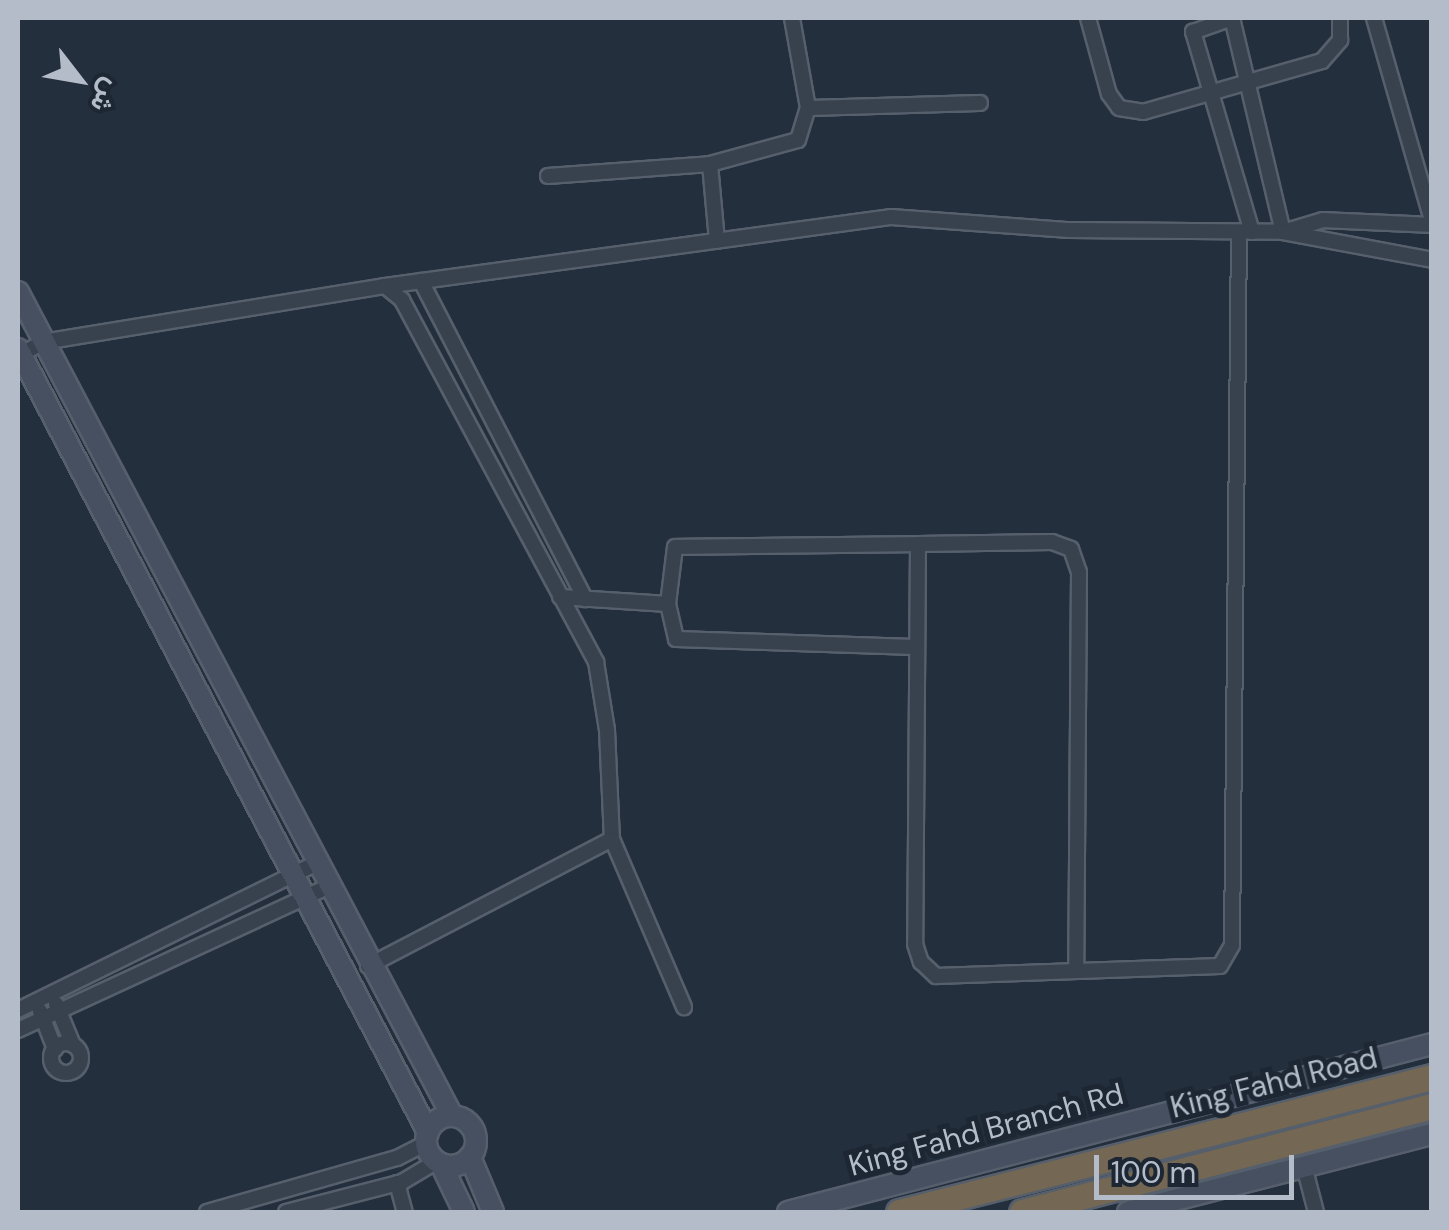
<!DOCTYPE html>
<html>
<head>
<meta charset="utf-8">
<style>
	body { margin:0 }
	#map { position:relative; width:1449px; height:1230px; overflow:hidden; background:#242f3e; font-family:"DM Sans",Vazirmatn,sans-serif }
	div>[style] { position:absolute }
	.roads { filter:drop-shadow(2px 0 #565f6c) drop-shadow(-2px 0 #565f6c) drop-shadow(0 2px #565f6c) drop-shadow(0 -2px #565f6c) }
	.street>* { height:14px; margin:-7px; padding:0 7px; transform-origin:7px; border-radius:7px; background:#38414e }
	.street>.ring { margin:-7px; padding:0; box-sizing:content-box; background:none; border:14px solid #38414e; border-radius:50% }
	.secondary>* { height:20px; margin:-10px; padding:0 10px; transform-origin:10px; border-radius:10px; background:#465061 }
	.secondary>.ring { margin:-10px; padding:0; box-sizing:content-box; background:none; border:20px solid #465061; border-radius:50% }
	.highway>* { height:25px; margin:-12.5px; padding:0 12.5px; transform-origin:12.5px; border-radius:12.5px; background:#746855 }
	span { translate:-50% -50%; white-space:nowrap; text-align:center; line-height:1.15; -webkit-text-stroke:10px #1d2633; paint-order:stroke }
	.street-label { font-size:30px; color:#b4bcc9 }
	.frame { position:absolute; inset:0; border:20px solid #b4bcc9; pointer-events:none }
	.north { position:absolute; left:30px; top:30px; width:100px; height:100px; -webkit-text-stroke:8px #1d2633; paint-order:stroke; rotate:121deg; font-size:28px; font-weight:700; line-height:40px; text-align:center; color:#b4bcc9 }
	.north::after { content:''; display:block; margin:auto; width:35px; height:45px; background:#b4bcc9; clip-path:polygon(50% 0,100% 100%,50% 72%,0 100%) }
	.scale { position:absolute; left:1094px; top:1155px; width:200px; height:45px; box-sizing:border-box; border:5px solid #b4bcc9; border-top:0; padding-left:12px; font-size:30px; line-height:35px; white-space:nowrap; color:#b4bcc9; -webkit-text-stroke:8px #1d2633; paint-order:stroke }
</style>
</head>
<body>
<div id="map">
	<div class="roads">
		<div class="street">
			<i style="left:1088px;top:18px;width:79px;rotate:74.6deg"></i>
			<i style="left:1109px;top:94px;width:17px;rotate:54deg"></i>
			<i style="left:1119px;top:108px;width:24px;rotate:9deg"></i>
			<i style="left:1143px;top:112px;width:186px;rotate:-15.9deg"></i>
			<i style="left:1322px;top:61px;width:28px;rotate:-49deg"></i>
			<i style="left:1340px;top:40px;width:22px;rotate:-90deg"></i>
			<i style="left:1374px;top:18px;width:210px;rotate:74deg"></i>
			<i style="left:808px;top:108px;width:172px;rotate:-1.7deg"></i>
			<i style="left:710px;top:164px;width:77px;rotate:84.8deg"></i>
			<i style="left:548px;top:176px;width:162px;rotate:-4.2deg"></i>
			<i style="left:710px;top:164px;width:91px;rotate:-15.3deg"></i>
			<i style="left:798px;top:140px;width:34px;rotate:-73deg"></i>
			<i style="left:808px;top:108px;width:91px;rotate:-100.1deg"></i>
			<i style="left:1252px;top:232px;width:209px;rotate:-106.4deg"></i>
			<i style="left:1193px;top:32px;width:41px;rotate:-19.7deg"></i>
			<i style="left:1232px;top:18px;width:220px;rotate:76.6deg"></i>
			<i style="left:1283px;top:232px;width:42px;rotate:-16.7deg"></i>
			<i style="left:1323px;top:220px;width:109px;rotate:2.6deg"></i>
			<i style="left:421px;top:281px;width:358px;rotate:62.7deg"></i>
			<i style="left:385px;top:286px;width:511px;rotate:-7.77deg"></i>
			<i style="left:891px;top:217px;width:179px;rotate:4.2deg"></i>
			<i style="left:1070px;top:230px;width:213px;rotate:0.5deg"></i>
			<i style="left:1283px;top:232px;width:152px;rotate:10.6deg"></i>
			<i style="left:20px;top:355px;width:26px;rotate:-29deg"></i>
			<i style="left:43px;top:342px;width:347px;rotate:-9.3deg"></i>
			<i style="left:385px;top:286px;width:22px;rotate:39deg"></i>
			<i style="left:402px;top:300px;width:411px;rotate:61.8deg"></i>
			<i style="left:596px;top:662px;width:69px;rotate:80.8deg"></i>
			<i style="left:607px;top:730px;width:109px;rotate:87.4deg"></i>
			<i style="left:612px;top:839px;width:275px;rotate:152.5deg"></i>
			<i style="left:918px;top:544px;width:134px;rotate:-0.9deg"></i>
			<i style="left:1052px;top:542px;width:20px;rotate:20deg"></i>
			<i style="left:1071px;top:549px;width:24px;rotate:71deg"></i>
			<i style="left:1079px;top:572px;width:399px;rotate:90.4deg"></i>
			<i style="left:560px;top:597px;width:108px;rotate:3.7deg"></i>
			<i style="left:668px;top:604px;width:57px;rotate:-83deg"></i>
			<i style="left:675px;top:547px;width:243px;rotate:-0.7deg"></i>
			<i style="left:918px;top:544px;width:400px;rotate:90.4deg"></i>
			<i style="left:915px;top:944px;width:19px;rotate:72deg"></i>
			<i style="left:921px;top:962px;width:21px;rotate:43deg"></i>
			<i style="left:936px;top:976px;width:284px;rotate:-2deg"></i>
			<i style="left:1220px;top:966px;width:24px;rotate:-60deg"></i>
			<i style="left:1232px;top:945px;width:713px;rotate:-89.44deg"></i>
			<i style="left:668px;top:604px;width:36px;rotate:77deg"></i>
			<i style="left:676px;top:639px;width:239px;rotate:1.9deg"></i>
			<i style="left:612px;top:839px;width:183px;rotate:66.8deg"></i>
			<i style="left:56px;top:1004px;width:44px;rotate:67.5deg"></i>
			<i style="left:18px;top:1010px;width:331px;rotate:-26.2deg"></i>
			<i style="left:40px;top:1011px;width:41px;rotate:68.5deg"></i>
			<i style="left:18px;top:1030px;width:341px;rotate:-24.8deg"></i>
			<i class="ring" style="left:51px;top:1043px;width:16px;height:16px"></i>
			<i style="left:1304px;top:1166px;width:48px;rotate:75.4deg"></i>
			<i style="left:397px;top:1183px;width:30px;rotate:75deg"></i>
			<i style="left:207px;top:1212px;width:198px;rotate:-15.9deg"></i>
			<i style="left:397px;top:1158px;width:33px;rotate:-27deg"></i>
			<i style="left:286px;top:1212px;width:120px;rotate:-14.5deg"></i>
			<i style="left:402px;top:1182px;width:41px;rotate:-31deg"></i>
		</div>
		<div class="secondary">
			<i style="left:18px;top:292px;width:931px;rotate:62.22deg"></i>
			<i style="left:18px;top:349px;width:884px;rotate:62.36deg"></i>
			<i class="ring" style="left:426px;top:1116px;width:30px;height:30px"></i>
			<i style="left:470px;top:1157px;width:60px;rotate:67.3deg"></i>
			<i style="left:441px;top:1164px;width:53px;rotate:64.4deg"></i>
			<i style="left:788px;top:1212px;width:666px;rotate:-14.62deg"></i>
			<i style="left:1128px;top:1212px;width:314px;rotate:-14.4deg"></i>
		</div>
		<div class="highway">
			<i style="left:899px;top:1212px;width:550px;rotate:-14.21deg"></i>
			<i style="left:1022px;top:1212px;width:423px;rotate:-14.5deg"></i>
		</div>
	</div>
	<div class="street-label">
		<span style="left:1274px;top:1083px;rotate:-14deg">King Fahd Road</span>
		<span style="left:986px;top:1130px;rotate:-15deg">King Fahd Branch Rd</span>
	</div>
	<div class="frame"></div>
	<div class="north">ش</div>
	<div class="scale">100 m</div>
</div>
</body>
</html>
